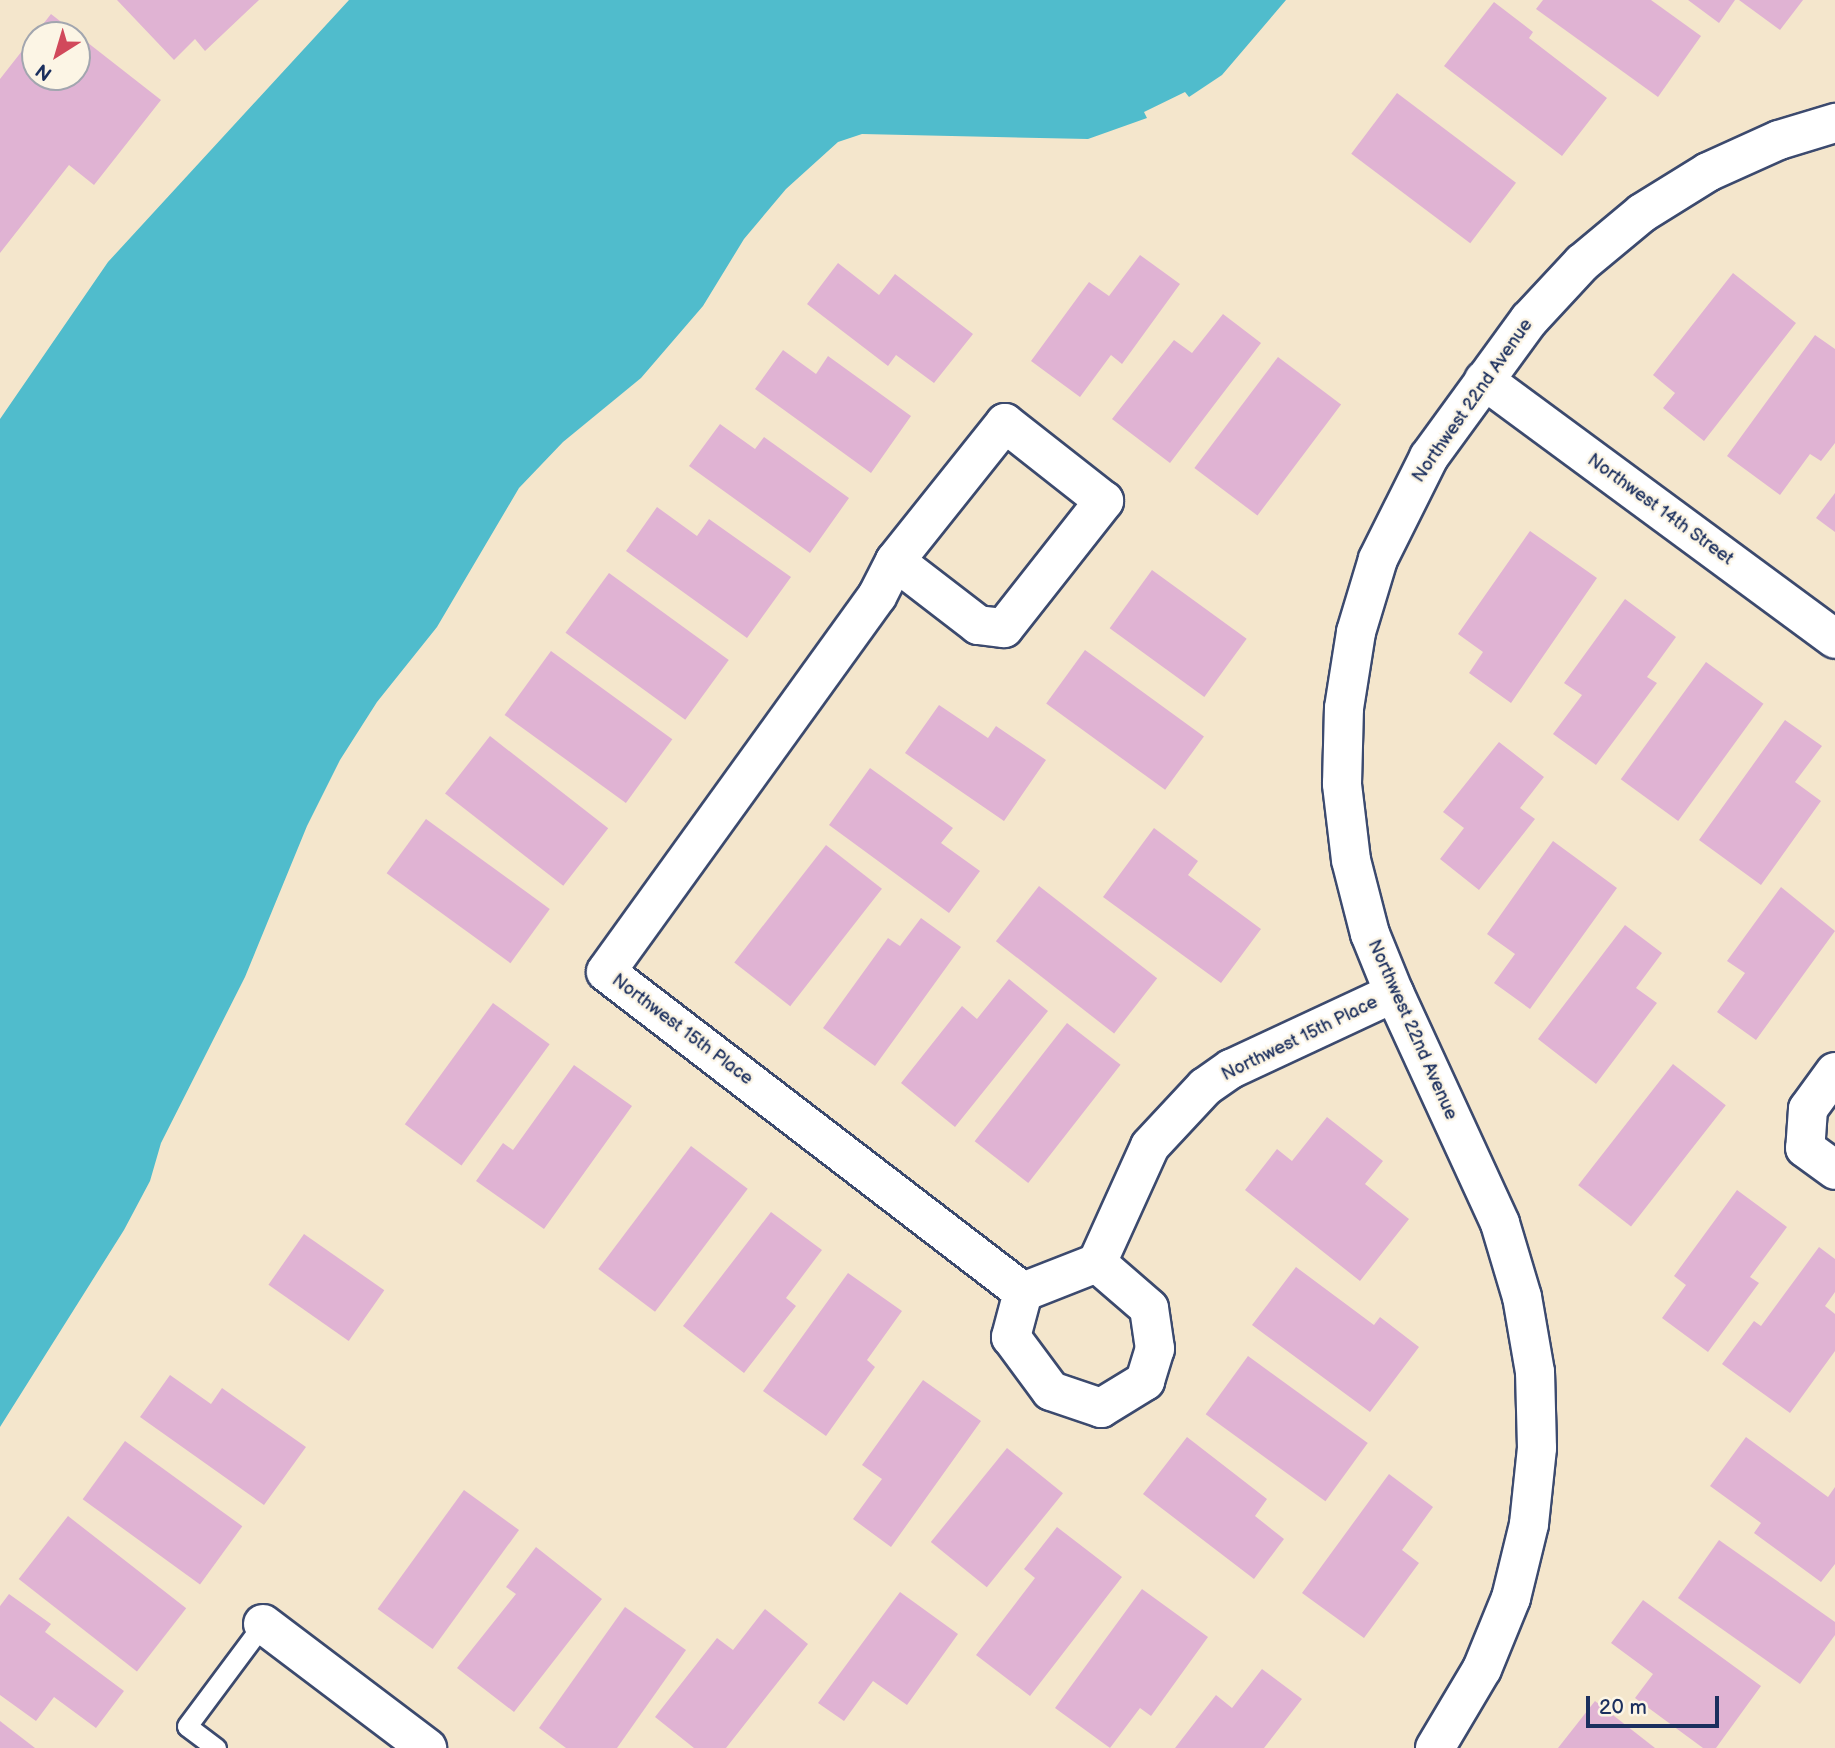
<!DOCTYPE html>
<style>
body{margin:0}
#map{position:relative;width:1835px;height:1748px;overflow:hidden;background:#f4e6cc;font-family:"Balsamiq Sans",sans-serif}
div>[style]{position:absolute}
.water>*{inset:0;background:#50bccc}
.building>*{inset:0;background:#e0b3d3;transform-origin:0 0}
.roads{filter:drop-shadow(2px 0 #3c4a6e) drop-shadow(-2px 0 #3c4a6e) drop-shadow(0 2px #3c4a6e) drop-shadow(0 -2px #3c4a6e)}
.service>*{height:19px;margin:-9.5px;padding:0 9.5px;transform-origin:9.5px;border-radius:9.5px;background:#fff}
.minor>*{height:38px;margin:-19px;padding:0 19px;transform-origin:19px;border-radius:19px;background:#fff}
span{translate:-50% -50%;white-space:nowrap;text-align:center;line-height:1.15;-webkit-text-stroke:5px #fcf5e5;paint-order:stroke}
.street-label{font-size:18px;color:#1b2f5e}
.north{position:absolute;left:21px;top:21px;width:70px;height:70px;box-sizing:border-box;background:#fcf5e5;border:2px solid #a2a6af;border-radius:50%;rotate:217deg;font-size:19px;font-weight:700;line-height:28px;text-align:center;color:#1b2f5e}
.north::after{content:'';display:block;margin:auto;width:24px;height:32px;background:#d1495b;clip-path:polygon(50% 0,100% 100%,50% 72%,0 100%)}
.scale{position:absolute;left:1586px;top:1696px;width:133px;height:32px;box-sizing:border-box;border:4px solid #1b2f5e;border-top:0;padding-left:9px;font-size:21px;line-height:24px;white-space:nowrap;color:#1b2f5e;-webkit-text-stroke:5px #fcf5e5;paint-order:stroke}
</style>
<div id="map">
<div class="water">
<div style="clip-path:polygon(349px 0,1286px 0,1222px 75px,1189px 97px,1185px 92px,1144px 112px,1147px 118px,1088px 139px,862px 134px,838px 142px,786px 189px,744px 239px,703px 306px,641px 378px,563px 442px,519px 488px,437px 627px,377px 702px,340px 760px,307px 826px,245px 977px,161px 1143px,150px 1181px,124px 1230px,0 1427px,0 419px,108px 262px)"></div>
</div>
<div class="building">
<div style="clip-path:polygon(117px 0,259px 0,205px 51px,195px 39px,174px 60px)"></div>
<div style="clip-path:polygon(1543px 0,1651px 0,1701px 36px,1658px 97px,1536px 9px)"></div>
<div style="clip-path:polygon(1688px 0,1735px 0,1719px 23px)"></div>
<div style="clip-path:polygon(1739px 0,1803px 0,1780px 30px)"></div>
<div style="clip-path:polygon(1494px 2px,1533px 32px,1529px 38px,1607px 98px,1562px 156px,1444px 66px)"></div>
<div style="clip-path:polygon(evenodd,51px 14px,161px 100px,94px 185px,69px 165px,0 253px,0 79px,51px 14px,35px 35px,77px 35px,77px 77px,35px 77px,35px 35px)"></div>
<div style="left:1397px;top:93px;width:149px;height:76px;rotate:37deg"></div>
<div style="clip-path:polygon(1140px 255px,1180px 284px,1122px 364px,1111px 355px,1080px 397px,1031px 361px,1089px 282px,1109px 296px)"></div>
<div style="clip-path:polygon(838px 263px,879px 295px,895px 274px,973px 334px,934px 383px,896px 355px,888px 366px,807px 304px)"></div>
<div style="clip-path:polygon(1733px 273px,1796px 323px,1704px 441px,1663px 408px,1675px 393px,1653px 375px)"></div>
<div style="clip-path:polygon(1223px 314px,1261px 343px,1170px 463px,1112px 419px,1174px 340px,1192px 353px)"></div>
<div style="clip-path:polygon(1815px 335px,1835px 349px,1835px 443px,1821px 461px,1810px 454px,1780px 495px,1727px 456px)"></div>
<div style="clip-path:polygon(783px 350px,816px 374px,828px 356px,911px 416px,871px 473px,755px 389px)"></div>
<div style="left:1278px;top:357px;width:79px;height:139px;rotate:37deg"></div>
<div style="clip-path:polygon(720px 424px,755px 449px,764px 437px,849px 498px,810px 553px,689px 466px)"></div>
<div style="clip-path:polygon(1835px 493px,1835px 532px,1816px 518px)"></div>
<div style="clip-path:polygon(657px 507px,697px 536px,709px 519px,791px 577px,747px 638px,626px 551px)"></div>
<div style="clip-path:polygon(1530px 531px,1597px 578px,1511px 703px,1469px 673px,1483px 652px,1458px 634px)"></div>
<div style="left:1152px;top:570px;width:117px;height:72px;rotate:36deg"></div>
<div style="left:609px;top:573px;width:148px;height:74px;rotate:36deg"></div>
<div style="clip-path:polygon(1625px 599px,1676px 637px,1647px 677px,1657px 683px,1596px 765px,1553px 734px,1582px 695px,1564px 683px)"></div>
<div style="left:1085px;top:650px;width:147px;height:66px;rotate:36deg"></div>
<div style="left:551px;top:651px;width:150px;height:79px;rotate:36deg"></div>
<div style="left:1706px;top:662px;width:71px;height:145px;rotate:36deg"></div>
<div style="clip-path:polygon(939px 705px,988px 738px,996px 726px,1046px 760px,1004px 821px,905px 753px)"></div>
<div style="clip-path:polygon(1785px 720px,1822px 746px,1795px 782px,1821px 801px,1761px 885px,1699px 840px)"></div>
<div style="left:490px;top:736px;width:150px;height:73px;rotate:38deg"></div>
<div style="clip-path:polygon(1499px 742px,1544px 777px,1520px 808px,1535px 819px,1479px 890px,1440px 859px,1464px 828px,1443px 812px)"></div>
<div style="clip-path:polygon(870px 768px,953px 828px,941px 843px,980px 871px,949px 913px,829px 825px)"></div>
<div style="left:426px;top:819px;width:153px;height:67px;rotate:36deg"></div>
<div style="clip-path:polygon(1154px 828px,1198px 861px,1188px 875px,1261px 929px,1221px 983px,1103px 897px)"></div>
<div style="clip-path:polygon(1553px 841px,1617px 888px,1530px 1009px,1494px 983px,1515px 954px,1487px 934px)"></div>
<div style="left:826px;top:845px;width:71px;height:149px;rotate:38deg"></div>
<div style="left:1039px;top:886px;width:150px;height:70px;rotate:38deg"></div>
<div style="clip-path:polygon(1781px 887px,1835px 931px,1756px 1040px,1717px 1012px,1745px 973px,1727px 961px)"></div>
<div style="clip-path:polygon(921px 918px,961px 947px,875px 1066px,823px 1028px,888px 938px,900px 946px)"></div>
<div style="clip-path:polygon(1625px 925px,1662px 953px,1636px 988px,1657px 1003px,1596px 1084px,1538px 1039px)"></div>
<div style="clip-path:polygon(1009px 979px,1048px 1011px,955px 1127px,901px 1083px,962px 1006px,977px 1019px)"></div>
<div style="left:493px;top:1003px;width:70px;height:150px;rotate:36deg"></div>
<div style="left:1067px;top:1023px;width:68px;height:150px;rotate:38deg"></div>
<div style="left:1673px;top:1064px;width:67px;height:154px;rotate:38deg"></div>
<div style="clip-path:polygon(574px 1065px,632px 1106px,544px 1229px,476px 1181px,503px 1143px,513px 1150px)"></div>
<div style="clip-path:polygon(1327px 1117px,1383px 1161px,1365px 1184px,1409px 1219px,1360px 1281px,1245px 1190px,1277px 1149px,1292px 1161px)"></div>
<div style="left:691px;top:1146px;width:71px;height:154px;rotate:37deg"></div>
<div style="clip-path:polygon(1737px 1190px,1787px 1227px,1750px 1277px,1759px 1283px,1708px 1352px,1662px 1318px,1686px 1285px,1674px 1276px)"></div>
<div style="clip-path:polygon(771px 1212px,822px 1250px,786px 1298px,796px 1306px,744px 1373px,683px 1326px)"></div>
<div style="left:304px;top:1234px;width:98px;height:62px;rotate:35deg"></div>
<div style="clip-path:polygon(1819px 1247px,1835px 1259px,1835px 1292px,1825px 1306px,1835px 1314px,1835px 1351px,1790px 1413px,1722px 1364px,1754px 1321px,1761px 1326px)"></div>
<div style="clip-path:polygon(1296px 1267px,1374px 1325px,1380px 1317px,1419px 1347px,1370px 1412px,1252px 1325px)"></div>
<div style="clip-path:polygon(848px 1273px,902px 1311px,867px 1360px,875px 1367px,826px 1436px,763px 1391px)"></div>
<div style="left:1248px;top:1356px;width:148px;height:72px;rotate:36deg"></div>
<div style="clip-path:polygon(170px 1375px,211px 1404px,222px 1388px,306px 1447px,264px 1505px,140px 1417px)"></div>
<div style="clip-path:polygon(923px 1380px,981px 1421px,891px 1547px,853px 1519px,882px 1479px,862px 1465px)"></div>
<div style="clip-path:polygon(1187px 1437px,1267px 1499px,1255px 1516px,1284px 1539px,1254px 1579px,1143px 1494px)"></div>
<div style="clip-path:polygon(1746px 1437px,1828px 1497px,1835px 1487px,1835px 1564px,1821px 1582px,1754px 1533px,1761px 1523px,1710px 1486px)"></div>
<div style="left:125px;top:1441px;width:145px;height:72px;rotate:36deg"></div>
<div style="left:1007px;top:1448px;width:72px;height:121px;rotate:39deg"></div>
<div style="clip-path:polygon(1389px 1474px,1433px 1507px,1402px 1550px,1419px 1563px,1364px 1638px,1302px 1593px)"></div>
<div style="left:464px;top:1490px;width:68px;height:147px;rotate:36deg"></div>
<div style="left:68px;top:1516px;width:150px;height:80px;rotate:38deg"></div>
<div style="clip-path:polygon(1057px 1527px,1122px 1577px,1030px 1696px,976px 1655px,1035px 1578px,1024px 1569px)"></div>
<div style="clip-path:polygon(1719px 1540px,1835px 1622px,1835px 1635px,1800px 1684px,1678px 1598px)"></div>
<div style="clip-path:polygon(536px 1547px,602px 1599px,514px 1712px,457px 1668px,516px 1594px,506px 1587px)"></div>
<div style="clip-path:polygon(1142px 1589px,1208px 1637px,1151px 1716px,1140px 1708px,1110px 1748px,1055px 1708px)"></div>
<div style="clip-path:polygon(900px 1592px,958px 1634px,907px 1705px,873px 1681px,844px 1721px,818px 1703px)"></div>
<div style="clip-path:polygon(9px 1594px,51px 1624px,45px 1632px,124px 1691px,96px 1728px,54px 1697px,36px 1721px,0 1695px,0 1606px)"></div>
<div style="clip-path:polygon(1643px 1600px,1761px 1686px,1716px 1748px,1703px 1748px,1635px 1698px,1653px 1674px,1611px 1643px)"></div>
<div style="clip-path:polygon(625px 1607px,686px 1650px,617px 1748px,566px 1748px,539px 1728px)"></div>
<div style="clip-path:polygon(765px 1609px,808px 1644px,726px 1748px,694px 1748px,655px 1717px,717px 1638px,733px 1650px)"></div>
<div style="clip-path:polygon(1262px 1669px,1302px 1699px,1264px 1748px,1175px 1748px,1216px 1695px,1232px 1708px)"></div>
<div style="clip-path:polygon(1595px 1701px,1655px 1748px,1558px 1748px)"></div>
<div style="clip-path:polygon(0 1721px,35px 1748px,0 1748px)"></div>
</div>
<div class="roads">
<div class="service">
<div style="left:216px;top:1748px;width:36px;rotate:-143deg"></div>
<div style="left:187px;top:1726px;width:127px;rotate:-53.3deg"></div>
</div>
<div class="minor">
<div style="left:1484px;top:380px;width:436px;rotate:36.4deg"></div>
<div style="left:895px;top:561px;width:105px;rotate:37.6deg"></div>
<div style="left:978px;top:625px;width:26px;rotate:7deg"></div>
<div style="left:1004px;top:628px;width:162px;rotate:-51.8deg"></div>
<div style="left:1104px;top:501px;width:126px;rotate:-141.8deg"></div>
<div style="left:1005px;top:423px;width:176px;rotate:128.6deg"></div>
<div style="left:895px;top:561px;width:39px;rotate:117deg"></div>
<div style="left:877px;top:596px;width:463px;rotate:125.8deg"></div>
<div style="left:606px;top:972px;width:526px;rotate:37.5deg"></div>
<div style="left:1023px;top:1292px;width:47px;rotate:104.9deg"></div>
<div style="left:1011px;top:1337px;width:67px;rotate:53.5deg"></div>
<div style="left:1051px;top:1391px;width:53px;rotate:18.8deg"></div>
<div style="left:1101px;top:1408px;width:52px;rotate:-31.5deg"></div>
<div style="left:1145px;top:1381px;width:34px;rotate:-73deg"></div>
<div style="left:1155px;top:1349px;width:41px;rotate:-98.3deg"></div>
<div style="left:1149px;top:1308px;width:69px;rotate:-139.1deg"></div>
<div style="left:1835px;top:1072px;width:46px;rotate:126.1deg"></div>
<div style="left:1808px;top:1109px;width:39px;rotate:94deg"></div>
<div style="left:1805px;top:1148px;width:37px;rotate:36deg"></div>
<div style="left:1023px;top:1292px;width:79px;rotate:-21.4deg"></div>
<div style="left:1097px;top:1263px;width:128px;rotate:-65.6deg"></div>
<div style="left:1150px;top:1146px;width:81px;rotate:-47deg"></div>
<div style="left:1205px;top:1087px;width:32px;rotate:-35deg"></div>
<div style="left:1231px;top:1069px;width:180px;rotate:-25deg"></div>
<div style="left:263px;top:1624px;width:206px;rotate:37.1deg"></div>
<div style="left:1435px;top:1748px;width:92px;rotate:-59.3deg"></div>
<div style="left:1482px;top:1669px;width:77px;rotate:-67.8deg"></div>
<div style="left:1511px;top:1598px;width:76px;rotate:-76.3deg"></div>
<div style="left:1529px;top:1524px;width:76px;rotate:-84deg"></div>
<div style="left:1537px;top:1448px;width:76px;rotate:-91.5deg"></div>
<div style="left:1535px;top:1372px;width:76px;rotate:-99.8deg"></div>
<div style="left:1522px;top:1297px;width:77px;rotate:-106.6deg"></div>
<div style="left:1500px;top:1223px;width:253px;rotate:-114.7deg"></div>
<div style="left:1394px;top:993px;width:64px;rotate:-112.1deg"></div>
<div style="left:1370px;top:934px;width:76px;rotate:-104.4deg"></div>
<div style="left:1351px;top:860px;width:77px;rotate:-96.8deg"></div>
<div style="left:1342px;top:784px;width:76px;rotate:-88.5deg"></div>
<div style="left:1344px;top:708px;width:77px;rotate:-81deg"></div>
<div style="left:1356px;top:632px;width:76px;rotate:-73.2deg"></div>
<div style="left:1378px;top:559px;width:114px;rotate:-63.4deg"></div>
<div style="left:1429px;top:457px;width:170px;rotate:-53.9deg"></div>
<div style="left:1529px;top:320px;width:78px;rotate:-47.1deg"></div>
<div style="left:1582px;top:263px;width:78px;rotate:-39.8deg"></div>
<div style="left:1642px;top:213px;width:78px;rotate:-31.8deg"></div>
<div style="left:1708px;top:172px;width:78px;rotate:-24.3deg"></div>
<div style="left:1779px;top:140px;width:59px;rotate:-16.9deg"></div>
</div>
</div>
<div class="street-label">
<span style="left:1473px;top:401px;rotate:-55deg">Northwest 22nd Avenue</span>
<span style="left:1660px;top:510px;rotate:36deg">Northwest 14th Street</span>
<span style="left:682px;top:1030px;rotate:37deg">Northwest 15th Place</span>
<span style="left:1412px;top:1030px;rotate:66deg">Northwest 22nd Avenue</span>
<span style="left:1300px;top:1039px;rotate:-26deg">Northwest 15th Place</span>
</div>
<div class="north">N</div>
<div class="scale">20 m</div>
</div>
